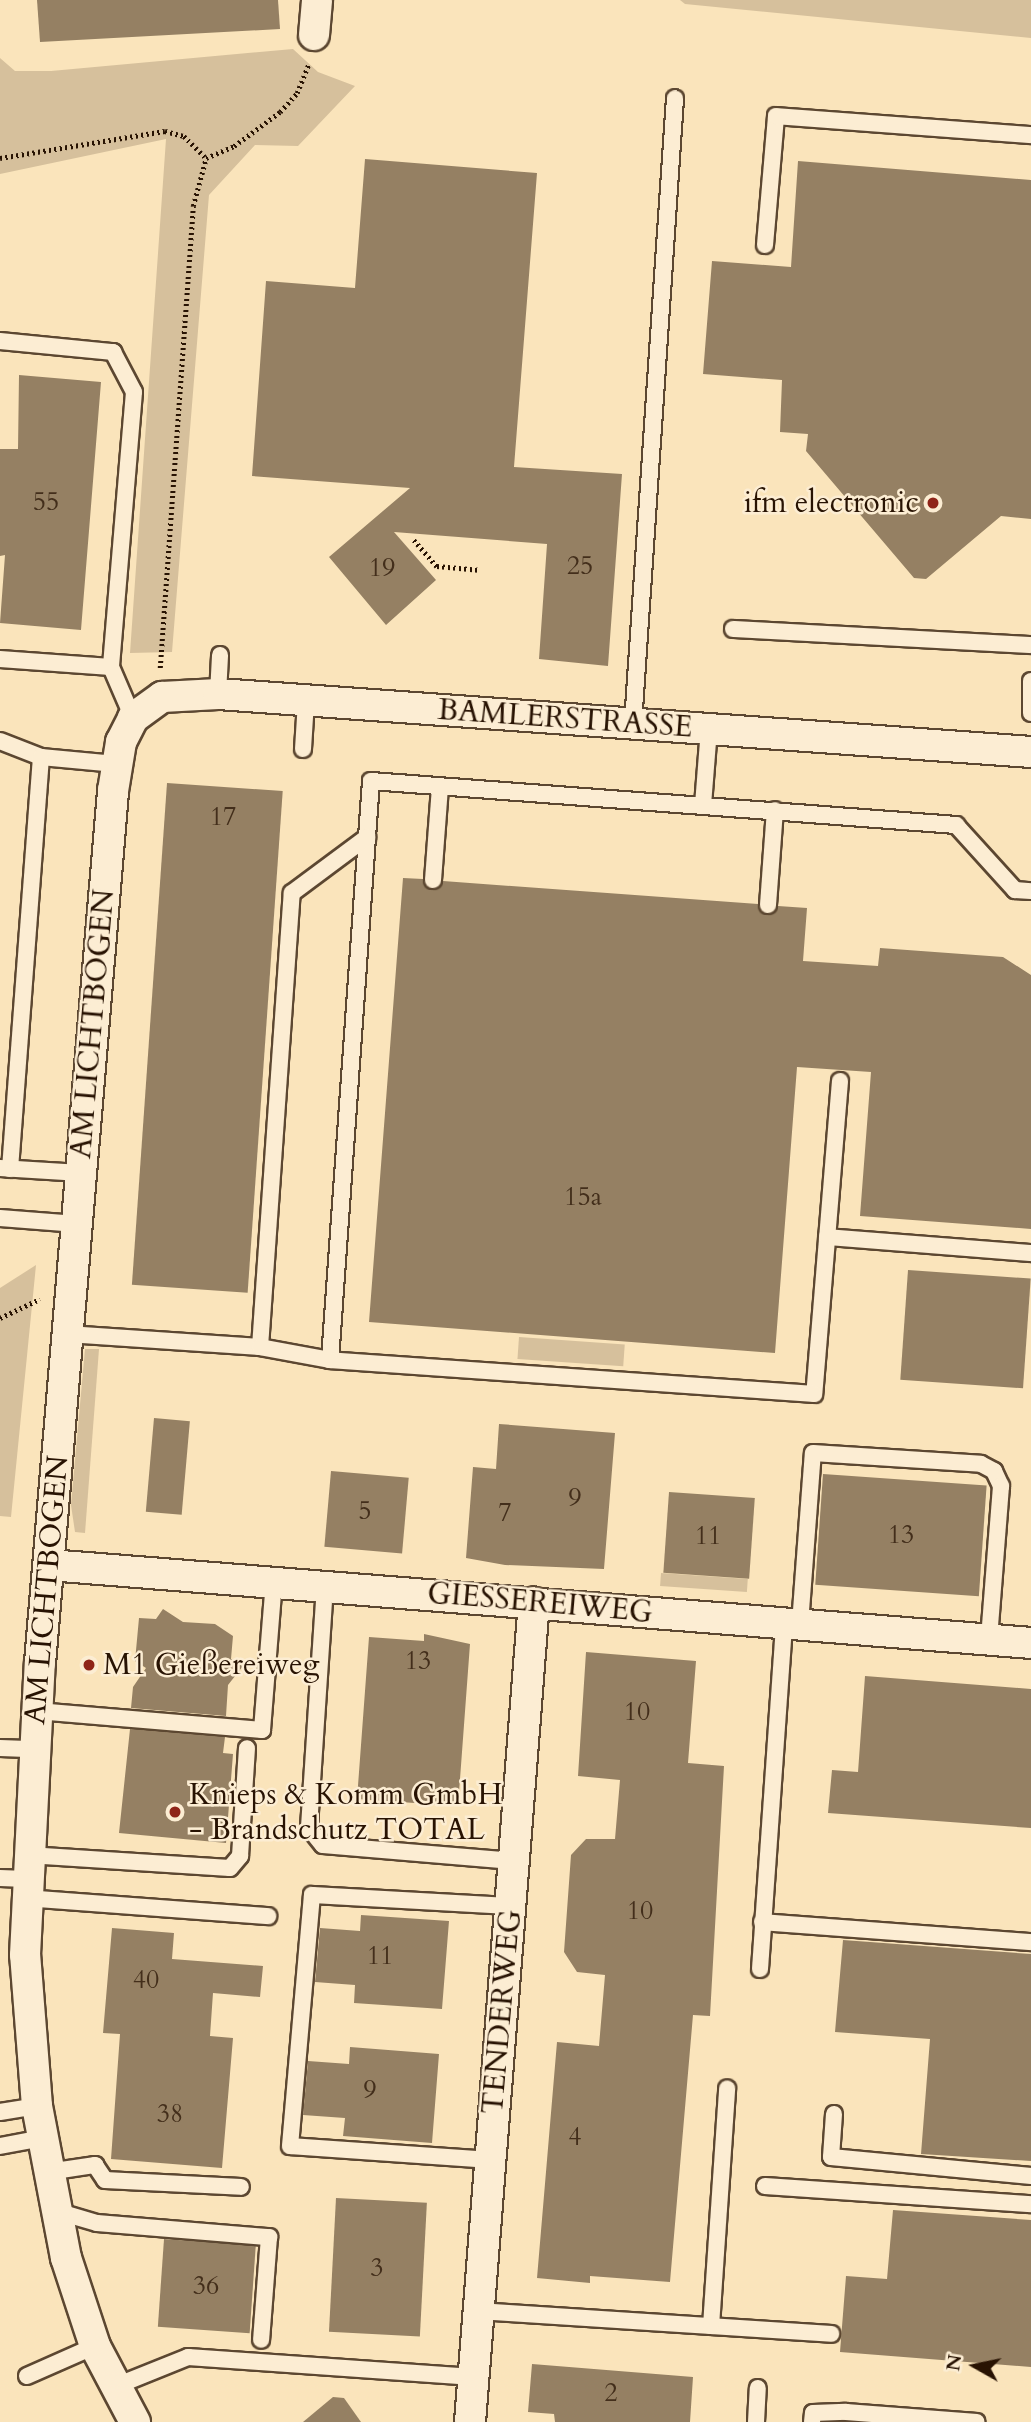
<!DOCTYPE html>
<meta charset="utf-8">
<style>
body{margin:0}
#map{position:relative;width:1031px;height:2422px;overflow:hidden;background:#fae4bb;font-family:Cardo,serif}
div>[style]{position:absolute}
.green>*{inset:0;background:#d6c09c;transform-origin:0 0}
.building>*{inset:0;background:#958063;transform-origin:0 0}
.path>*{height:4.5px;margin-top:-2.25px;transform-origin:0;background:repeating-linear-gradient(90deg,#281303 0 2px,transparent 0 5.5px)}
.roads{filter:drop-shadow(2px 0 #5c4731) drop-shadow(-2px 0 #5c4731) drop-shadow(0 2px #5c4731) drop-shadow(0 -2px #5c4731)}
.service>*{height:16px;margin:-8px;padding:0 8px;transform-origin:8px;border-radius:8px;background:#fcedd3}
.minor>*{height:30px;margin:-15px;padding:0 15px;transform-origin:15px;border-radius:15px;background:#fcedd3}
.dots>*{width:19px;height:19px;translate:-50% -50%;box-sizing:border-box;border:4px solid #fcedd3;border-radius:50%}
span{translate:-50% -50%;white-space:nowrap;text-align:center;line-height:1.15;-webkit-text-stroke:5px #fcedd3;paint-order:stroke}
.number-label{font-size:26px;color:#432e1b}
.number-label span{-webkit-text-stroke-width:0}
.poi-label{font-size:30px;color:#281303}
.right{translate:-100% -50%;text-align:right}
.left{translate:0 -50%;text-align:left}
.street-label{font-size:30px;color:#281303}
.north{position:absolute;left:940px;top:2331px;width:70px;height:70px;-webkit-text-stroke:5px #fcedd3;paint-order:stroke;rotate:279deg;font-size:19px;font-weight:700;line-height:28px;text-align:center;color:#281303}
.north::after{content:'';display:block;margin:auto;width:24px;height:32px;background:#281303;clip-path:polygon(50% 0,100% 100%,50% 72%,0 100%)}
</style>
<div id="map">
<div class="green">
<div style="clip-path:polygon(680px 0,1031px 0,1031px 38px,685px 4px)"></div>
<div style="clip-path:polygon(293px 49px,318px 72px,355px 86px,298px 146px,255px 145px,209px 195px,172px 652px,130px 653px,166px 139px,0 174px,0 58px,15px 71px,51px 71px)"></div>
<div style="clip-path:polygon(36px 1265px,11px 1517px,0 1516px,0 1288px)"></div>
<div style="left:519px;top:1337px;width:106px;height:22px;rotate:4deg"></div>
<div style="clip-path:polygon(85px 1349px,99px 1349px,85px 1533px,75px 1532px,71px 1505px)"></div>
<div style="left:661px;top:1573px;width:87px;height:13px;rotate:4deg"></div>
</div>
<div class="building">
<div style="clip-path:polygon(37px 0,278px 0,280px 29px,40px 42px)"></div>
<div style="clip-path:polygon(365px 159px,537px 173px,514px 467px,622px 474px,608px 666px,539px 659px,547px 544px,394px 532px,436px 580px,386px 625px,329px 557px,410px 488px,252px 476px,266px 281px,355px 288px)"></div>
<div style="clip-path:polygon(798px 161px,1031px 180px,1031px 519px,1001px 516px,926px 579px,914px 578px,806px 451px,808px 434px,780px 432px,782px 380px,703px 374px,712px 261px,791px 267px)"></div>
<div style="clip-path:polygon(19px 375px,101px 382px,81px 630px,0 623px,5px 555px,0 556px,0 449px,18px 449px)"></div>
<div style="left:167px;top:783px;width:116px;height:503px;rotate:4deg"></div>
<div style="clip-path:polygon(403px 878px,423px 879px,433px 890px,443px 881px,758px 904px,767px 915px,778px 906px,807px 908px,803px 961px,878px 966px,880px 948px,1003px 957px,1031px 975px,1031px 1229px,860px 1216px,871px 1072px,797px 1067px,775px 1353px,369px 1322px)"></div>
<div style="left:908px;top:1270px;width:123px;height:110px;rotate:4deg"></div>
<div style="left:154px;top:1418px;width:36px;height:94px;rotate:5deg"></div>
<div style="clip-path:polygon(499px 1424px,615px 1433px,604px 1569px,505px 1565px,466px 1558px,473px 1467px,496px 1469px)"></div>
<div style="left:331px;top:1471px;width:78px;height:76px;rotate:5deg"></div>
<div style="left:823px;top:1474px;width:164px;height:111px;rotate:4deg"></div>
<div style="left:669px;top:1492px;width:86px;height:81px;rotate:4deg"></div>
<div style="clip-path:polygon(163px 1609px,183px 1622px,215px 1624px,233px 1636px,231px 1659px,243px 1666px,228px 1685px,226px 1716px,131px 1708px,133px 1687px,146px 1668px,135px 1661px,139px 1618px,156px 1619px)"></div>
<div style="clip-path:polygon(424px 1634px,470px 1644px,458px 1806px,357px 1799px,369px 1637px,424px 1641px)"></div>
<div style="clip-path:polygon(586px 1652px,696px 1661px,688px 1763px,724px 1766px,710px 2016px,693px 2015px,670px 2282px,590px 2276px,590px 2283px,537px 2278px,557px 2042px,599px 2046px,605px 1975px,577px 1972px,564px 1952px,571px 1855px,586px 1839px,615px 1839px,620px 1780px,578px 1776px)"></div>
<div style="clip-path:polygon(865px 1676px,1031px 1689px,1031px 1828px,828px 1813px,832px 1770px,858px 1772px)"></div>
<div style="clip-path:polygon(130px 1729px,225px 1737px,223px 1753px,233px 1754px,226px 1843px,119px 1833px)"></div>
<div style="clip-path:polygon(361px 1915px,449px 1921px,442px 2009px,354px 2003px,355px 1985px,315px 1982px,320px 1928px,360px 1931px)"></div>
<div style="clip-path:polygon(112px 1928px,174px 1933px,172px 1959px,263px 1966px,260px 1997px,213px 1993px,210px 2036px,233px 2038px,222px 2168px,111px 2159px,120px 2034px,103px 2033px)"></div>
<div style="clip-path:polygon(843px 1940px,1031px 1954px,1031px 2161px,921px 2154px,930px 2039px,835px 2032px)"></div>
<div style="clip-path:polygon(350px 2047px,439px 2054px,432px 2143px,343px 2136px,345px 2118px,303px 2115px,308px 2061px,349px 2064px)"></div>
<div style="left:336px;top:2198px;width:91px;height:134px;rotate:3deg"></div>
<div style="clip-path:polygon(893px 2210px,1031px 2220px,1031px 2367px,840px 2352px,846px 2276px,887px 2279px)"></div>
<div style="left:164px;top:2239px;width:92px;height:88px;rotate:4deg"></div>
<div style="clip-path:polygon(532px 2364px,693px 2377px,690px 2422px,555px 2422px,554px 2414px,528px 2412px)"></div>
<div style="clip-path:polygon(333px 2397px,344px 2398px,361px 2422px,303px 2422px)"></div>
</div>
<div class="path">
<div style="left:0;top:158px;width:167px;rotate:-9.3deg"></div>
<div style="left:165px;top:131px;width:20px;rotate:15deg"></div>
<div style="left:184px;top:136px;width:31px;rotate:45deg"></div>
<div style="left:206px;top:158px;width:30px;rotate:-23deg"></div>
<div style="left:234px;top:146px;width:57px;rotate:-36.5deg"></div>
<div style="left:280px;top:112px;width:25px;rotate:-48deg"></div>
<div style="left:297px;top:93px;width:32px;rotate:-68deg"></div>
<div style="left:414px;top:540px;width:35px;rotate:49deg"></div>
<div style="left:437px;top:566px;width:44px;rotate:5.2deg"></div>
<div style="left:160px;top:668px;width:463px;rotate:-85.9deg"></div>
<div style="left:193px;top:206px;width:50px;rotate:-74.8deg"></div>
<div style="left:0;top:1318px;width:44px;rotate:-25.4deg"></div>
</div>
<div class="roads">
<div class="service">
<div style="left:765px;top:245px;width:129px;rotate:-85.1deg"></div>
<div style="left:776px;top:116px;width:256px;rotate:4.3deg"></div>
<div style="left:0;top:341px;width:114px;rotate:5.6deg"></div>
<div style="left:113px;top:352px;width:45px;rotate:62.3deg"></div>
<div style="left:134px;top:392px;width:276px;rotate:94.8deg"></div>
<div style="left:111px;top:667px;width:56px;rotate:66.7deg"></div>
<div style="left:733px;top:629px;width:298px;rotate:3.1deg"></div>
<div style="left:0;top:659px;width:111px;rotate:4.1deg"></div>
<div style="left:1031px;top:681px;width:32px;rotate:90deg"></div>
<div style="left:218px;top:694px;width:39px;rotate:-87deg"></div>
<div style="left:633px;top:724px;width:627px;rotate:-86.16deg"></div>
<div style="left:0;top:741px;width:44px;rotate:21.3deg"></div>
<div style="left:41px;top:757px;width:75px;rotate:5.3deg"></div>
<div style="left:303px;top:749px;width:48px;rotate:-86.4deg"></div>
<div style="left:703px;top:805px;width:76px;rotate:-85.5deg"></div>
<div style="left:433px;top:880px;width:93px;rotate:-85.7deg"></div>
<div style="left:768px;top:905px;width:95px;rotate:-85.8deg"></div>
<div style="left:840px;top:1081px;width:314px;rotate:94.7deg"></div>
<div style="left:814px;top:1394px;width:485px;rotate:-176deg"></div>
<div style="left:330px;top:1360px;width:580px;rotate:-85.95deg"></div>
<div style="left:371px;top:781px;width:587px;rotate:4.3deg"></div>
<div style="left:956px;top:825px;width:88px;rotate:47.8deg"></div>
<div style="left:1015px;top:890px;width:16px;rotate:4deg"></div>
<div style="left:0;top:1168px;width:81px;rotate:3.5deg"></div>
<div style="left:10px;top:1169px;width:413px;rotate:-85.7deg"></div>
<div style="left:0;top:1218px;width:77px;rotate:4.5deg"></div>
<div style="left:827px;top:1237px;width:205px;rotate:4.5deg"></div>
<div style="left:68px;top:1334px;width:192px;rotate:3.9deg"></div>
<div style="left:260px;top:1347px;width:455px;rotate:-86deg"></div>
<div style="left:292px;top:893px;width:94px;rotate:-36.7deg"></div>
<div style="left:260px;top:1347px;width:71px;rotate:10.5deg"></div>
<div style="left:325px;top:1586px;width:243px;rotate:93.8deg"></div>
<div style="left:309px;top:1828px;width:22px;rotate:51deg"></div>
<div style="left:323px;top:1845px;width:191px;rotate:4.8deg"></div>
<div style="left:800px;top:1624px;width:171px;rotate:-85.7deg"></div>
<div style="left:813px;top:1453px;width:168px;rotate:3.7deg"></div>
<div style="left:981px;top:1464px;width:15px;rotate:28deg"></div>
<div style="left:994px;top:1471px;width:17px;rotate:65deg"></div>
<div style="left:1001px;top:1486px;width:154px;rotate:94.5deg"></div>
<div style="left:37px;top:1711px;width:226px;rotate:4.8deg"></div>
<div style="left:262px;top:1730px;width:148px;rotate:-85.4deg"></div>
<div style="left:0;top:1748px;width:34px;rotate:2deg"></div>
<div style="left:28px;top:1855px;width:202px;rotate:3.7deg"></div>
<div style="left:230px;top:1868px;width:16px;rotate:-50deg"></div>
<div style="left:240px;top:1856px;width:108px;rotate:-86.3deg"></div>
<div style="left:0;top:1878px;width:26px;rotate:2deg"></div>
<div style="left:26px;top:1898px;width:243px;rotate:4.3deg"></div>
<div style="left:762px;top:1922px;width:270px;rotate:4.3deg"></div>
<div style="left:760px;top:1969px;width:347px;rotate:-86deg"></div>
<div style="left:0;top:2112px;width:37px;rotate:-9deg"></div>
<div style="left:834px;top:2114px;width:43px;rotate:94deg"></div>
<div style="left:831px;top:2157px;width:201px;rotate:5.4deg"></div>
<div style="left:0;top:2146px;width:44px;rotate:-10.5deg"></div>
<div style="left:490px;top:2160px;width:200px;rotate:-176deg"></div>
<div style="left:290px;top:2146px;width:252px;rotate:-85deg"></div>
<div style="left:312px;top:1895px;width:198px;rotate:3.2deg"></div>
<div style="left:48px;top:2172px;width:48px;rotate:-8.5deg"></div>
<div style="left:95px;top:2165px;width:18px;rotate:56deg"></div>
<div style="left:105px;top:2180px;width:136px;rotate:2.9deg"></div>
<div style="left:765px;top:2186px;width:267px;rotate:3.9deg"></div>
<div style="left:56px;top:2211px;width:43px;rotate:16.3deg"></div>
<div style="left:97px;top:2223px;width:173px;rotate:4.7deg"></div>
<div style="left:269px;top:2237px;width:103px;rotate:94.4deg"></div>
<div style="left:478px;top:2311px;width:354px;rotate:3.7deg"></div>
<div style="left:711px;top:2326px;width:238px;rotate:-86.1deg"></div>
<div style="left:27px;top:2376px;width:74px;rotate:-23.8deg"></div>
<div style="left:116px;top:2386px;width:78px;rotate:-21.9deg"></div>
<div style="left:188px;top:2357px;width:286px;rotate:4deg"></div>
<div style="left:756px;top:2422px;width:34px;rotate:-87deg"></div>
<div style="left:812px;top:2422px;width:9px;rotate:-84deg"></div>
<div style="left:813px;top:2413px;width:33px;rotate:-2deg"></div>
<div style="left:846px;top:2412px;width:131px;rotate:4.4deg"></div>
</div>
<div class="minor">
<div style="left:314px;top:35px;width:35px;rotate:-85deg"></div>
<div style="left:49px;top:1565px;width:985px;rotate:4.54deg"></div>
<div style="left:135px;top:2422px;width:86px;rotate:-117.8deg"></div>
<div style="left:95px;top:2346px;width:93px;rotate:-108.2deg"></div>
<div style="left:66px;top:2258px;width:155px;rotate:-100.8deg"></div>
<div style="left:37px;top:2106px;width:151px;rotate:-94.5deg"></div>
<div style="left:25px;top:1955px;width:292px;rotate:-87.1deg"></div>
<div style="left:40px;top:1663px;width:875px;rotate:-85.21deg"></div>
<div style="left:113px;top:791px;width:50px;rotate:-80.7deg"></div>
<div style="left:121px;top:742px;width:27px;rotate:-63deg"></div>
<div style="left:133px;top:718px;width:36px;rotate:-36deg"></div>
<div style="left:162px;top:697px;width:56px;rotate:-3.1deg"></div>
<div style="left:218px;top:694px;width:815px;rotate:4.08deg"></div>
<div style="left:470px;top:2422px;width:822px;rotate:-85.54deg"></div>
</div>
</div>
<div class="dots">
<div style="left:933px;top:503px;background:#8f2418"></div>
<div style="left:89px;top:1665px;background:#8f2418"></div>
<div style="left:175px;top:1812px;background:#8f2418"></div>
</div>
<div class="number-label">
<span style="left:46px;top:502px">55</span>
<span style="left:580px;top:566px">25</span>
<span style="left:382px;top:568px">19</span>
<span style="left:223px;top:817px">17</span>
<span style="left:583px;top:1197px">15a</span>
<span style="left:575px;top:1498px">9</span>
<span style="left:365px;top:1511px">5</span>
<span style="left:505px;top:1513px">7</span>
<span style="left:901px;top:1535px">13</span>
<span style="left:708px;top:1536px">11</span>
<span style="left:418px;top:1661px">13</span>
<span style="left:637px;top:1712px">10</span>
<span style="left:640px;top:1911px">10</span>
<span style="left:380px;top:1956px">11</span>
<span style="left:146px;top:1980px">40</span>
<span style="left:370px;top:2090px">9</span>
<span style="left:170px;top:2114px">38</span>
<span style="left:575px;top:2137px">4</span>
<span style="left:377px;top:2268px">3</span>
<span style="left:206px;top:2286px">36</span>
<span style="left:611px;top:2393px">2</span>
</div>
<div class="poi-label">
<span class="right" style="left:919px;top:503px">ifm electronic</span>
<span class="left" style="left:103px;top:1665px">M1 Gießereiweg</span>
<span class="left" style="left:189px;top:1812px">Knieps &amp; Komm GmbH<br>- Brandschutz TOTAL</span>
</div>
<div class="street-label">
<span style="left:565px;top:719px;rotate:4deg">BAMLERSTRASSE</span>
<span style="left:93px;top:1024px;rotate:-85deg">AM LICHTBOGEN</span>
<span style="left:47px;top:1590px;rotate:-85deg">AM LICHTBOGEN</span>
<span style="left:540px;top:1603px;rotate:5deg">GIESSEREIWEG</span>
<span style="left:502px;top:2012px;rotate:-85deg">TENDERWEG</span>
</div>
<div class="north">N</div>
</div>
